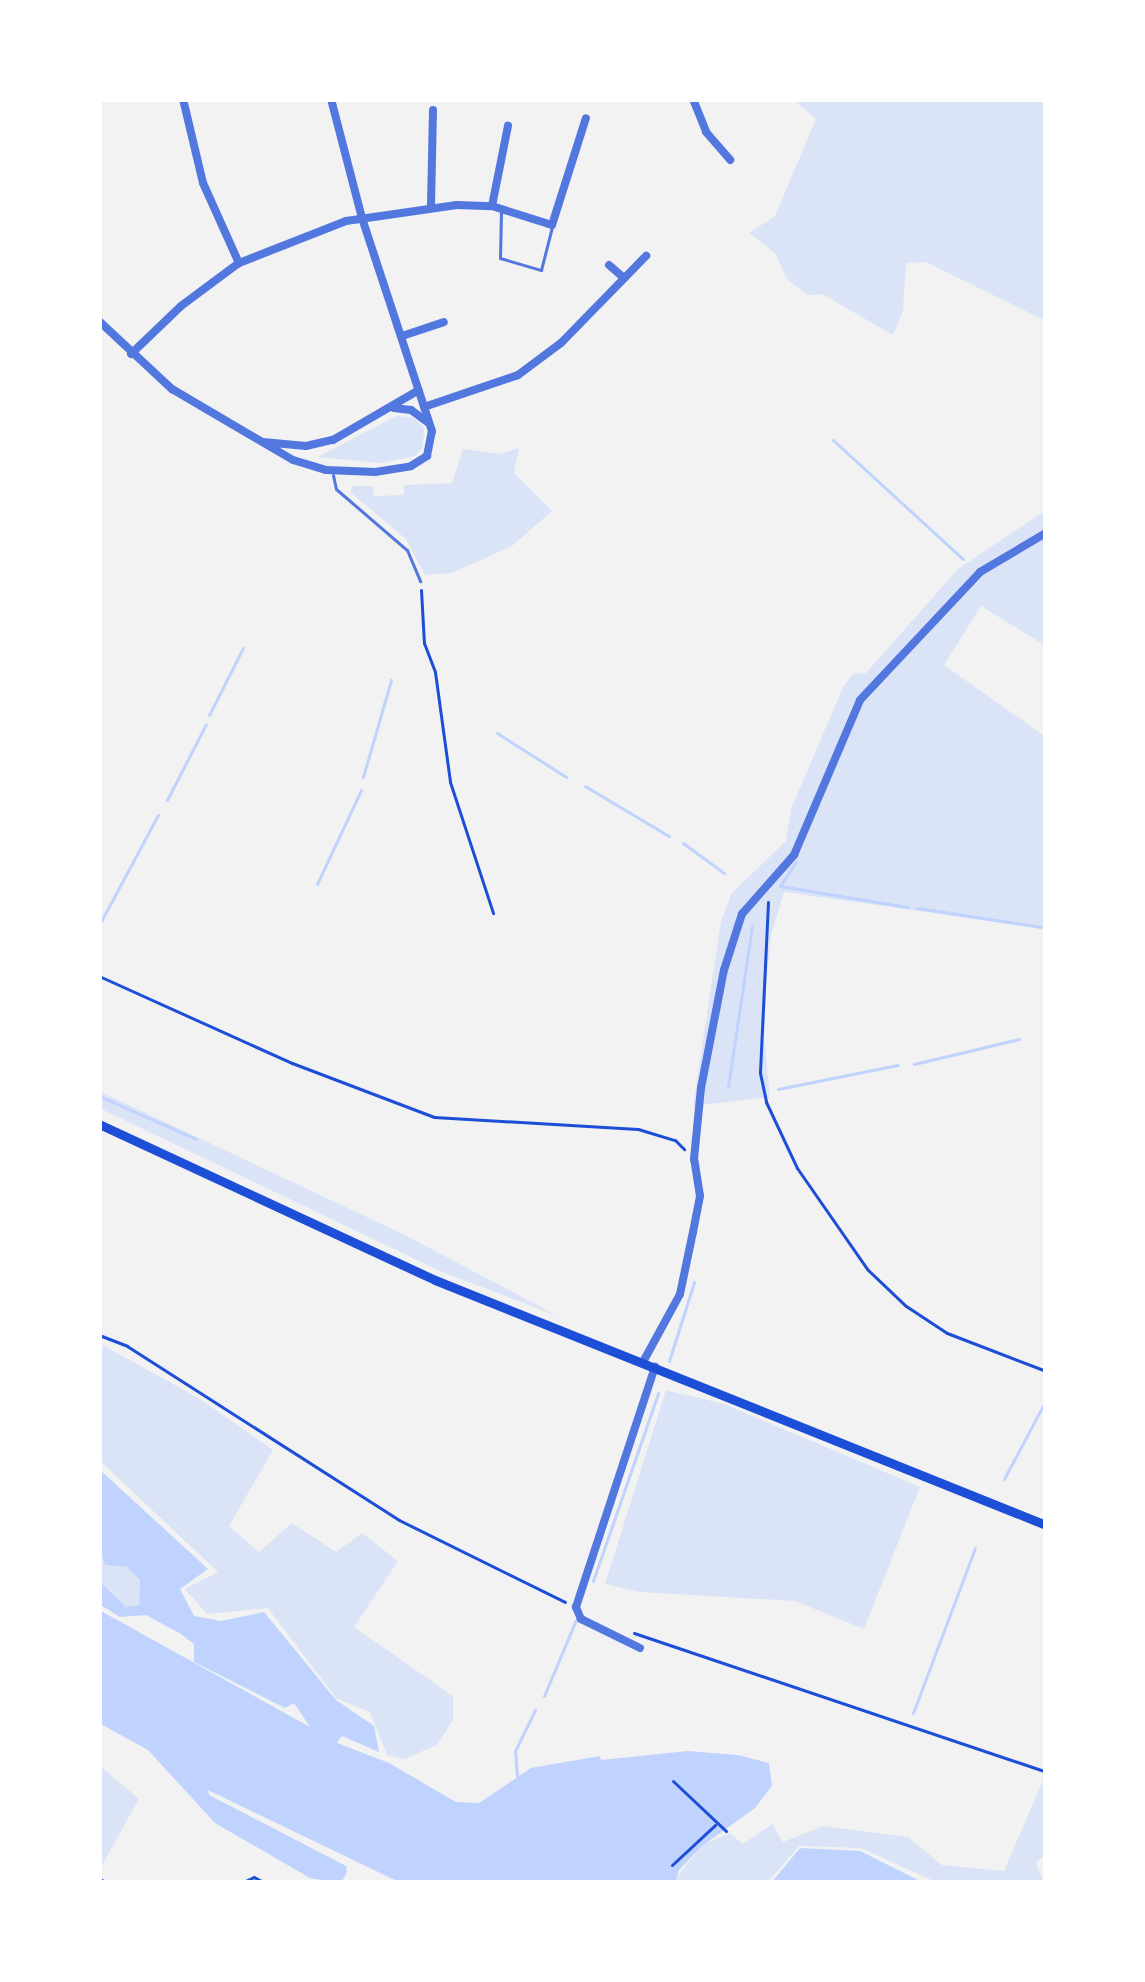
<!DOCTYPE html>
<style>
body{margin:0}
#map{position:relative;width:1145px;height:1982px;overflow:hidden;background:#f2f2f2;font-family:Helvetica,sans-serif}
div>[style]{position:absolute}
.green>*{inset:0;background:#dbe4f7}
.water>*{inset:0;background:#bfd3fe}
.stream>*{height:3px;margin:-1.5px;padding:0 1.5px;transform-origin:1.5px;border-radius:1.5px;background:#bfd3fe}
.path>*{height:3px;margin:-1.5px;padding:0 1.5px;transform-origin:1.5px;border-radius:1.5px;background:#1d4ed8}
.service>*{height:3px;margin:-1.5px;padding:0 1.5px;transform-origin:1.5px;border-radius:1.5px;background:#5277de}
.minor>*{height:8px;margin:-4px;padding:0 4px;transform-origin:4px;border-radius:4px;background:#5277de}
.secondary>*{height:9px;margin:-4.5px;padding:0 4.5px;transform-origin:4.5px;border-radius:4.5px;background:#1d4ed8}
span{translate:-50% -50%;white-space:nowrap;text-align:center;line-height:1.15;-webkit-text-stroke:10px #fff;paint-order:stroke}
.frame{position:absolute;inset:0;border:102px solid #fff;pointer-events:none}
</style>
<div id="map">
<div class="green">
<div style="clip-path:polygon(793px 99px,1046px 99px,1046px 321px,926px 262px,906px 263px,903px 311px,893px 335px,822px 294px,808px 295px,787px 279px,775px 253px,749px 233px,775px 216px,816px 119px)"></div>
<div style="clip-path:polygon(396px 416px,412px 417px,424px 427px,423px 447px,415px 456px,380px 463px,318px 457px)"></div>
<div style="clip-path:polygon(519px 448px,514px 473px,552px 511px,512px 546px,452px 573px,425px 575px,406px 539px,350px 492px,353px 486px,373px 486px,374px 496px,404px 495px,404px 485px,452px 483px,463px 449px,500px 454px)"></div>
<div style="clip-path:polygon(1046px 510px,1046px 646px,981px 606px,944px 665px,1046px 737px,1046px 929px,784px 892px,771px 935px,767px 977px,764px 1036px,770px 1097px,693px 1106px,721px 921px,732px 893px,786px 841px,791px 809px,843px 687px,853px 674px,866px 673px,958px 569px)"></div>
<div style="clip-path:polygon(99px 1091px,403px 1234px,560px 1317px,440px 1271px,99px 1108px)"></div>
<div style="clip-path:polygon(99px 1343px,200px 1399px,273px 1450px,229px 1526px,259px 1552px,292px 1523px,336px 1552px,362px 1533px,398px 1561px,354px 1627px,453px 1696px,453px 1720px,437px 1745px,404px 1759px,387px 1755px,370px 1712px,337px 1699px,268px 1608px,207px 1614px,185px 1589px,218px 1572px,99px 1460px)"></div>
<div style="clip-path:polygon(666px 1390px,724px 1404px,920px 1487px,864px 1629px,795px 1601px,640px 1592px,605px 1584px)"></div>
<div style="clip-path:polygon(99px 1548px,105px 1565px,127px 1567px,140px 1580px,139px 1605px,126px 1608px,99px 1581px)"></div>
<div style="clip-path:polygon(99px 1765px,139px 1799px,100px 1869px,99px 1869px)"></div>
<div style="clip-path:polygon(1044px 1778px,1046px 1854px,1036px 1863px,1044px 1883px,938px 1883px,861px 1848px,799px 1846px,767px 1883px,674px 1881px,702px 1845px,730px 1833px,743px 1844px,772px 1824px,783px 1842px,823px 1826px,908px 1837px,942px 1865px,1004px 1871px)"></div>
</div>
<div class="water">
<div style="clip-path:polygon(99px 1469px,208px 1569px,180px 1589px,194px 1616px,221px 1621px,264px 1612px,336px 1700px,374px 1726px,379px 1752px,342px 1736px,337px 1743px,389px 1763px,456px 1802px,479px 1803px,531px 1768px,600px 1756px,601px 1760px,688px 1751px,738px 1755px,769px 1763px,772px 1786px,755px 1808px,702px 1846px,679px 1870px,675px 1883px,401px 1883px,208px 1790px,209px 1795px,346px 1866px,347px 1872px,341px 1883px,310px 1878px,215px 1823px,148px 1750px,99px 1723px,99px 1610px,310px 1727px,294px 1703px,285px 1708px,194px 1662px,194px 1644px,181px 1634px,146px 1615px,120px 1617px,99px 1604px,99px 1581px,126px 1607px,139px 1605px,140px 1580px,127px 1567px,105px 1565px,99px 1548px)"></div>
<div style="clip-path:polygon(800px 1848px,860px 1851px,924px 1883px,771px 1883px)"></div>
</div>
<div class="stream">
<div style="left:833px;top:440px;width:176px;rotate:42.5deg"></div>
<div style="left:209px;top:715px;width:75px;rotate:-63.1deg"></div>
<div style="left:497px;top:733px;width:82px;rotate:32.5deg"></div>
<div style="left:363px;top:777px;width:101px;rotate:-73.9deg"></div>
<div style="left:585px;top:786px;width:98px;rotate:30.8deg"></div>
<div style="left:167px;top:800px;width:85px;rotate:-62.8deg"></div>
<div style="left:683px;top:843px;width:51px;rotate:36.2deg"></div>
<div style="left:796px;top:862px;width:29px;rotate:124deg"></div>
<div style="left:780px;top:886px;width:129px;rotate:9.4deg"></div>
<div style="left:317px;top:884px;width:104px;rotate:-64.9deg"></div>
<div style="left:917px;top:908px;width:125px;rotate:8.7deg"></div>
<div style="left:99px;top:925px;width:125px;rotate:-61.8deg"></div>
<div style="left:914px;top:1064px;width:108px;rotate:-13.4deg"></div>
<div style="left:728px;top:1087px;width:163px;rotate:-81.5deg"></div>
<div style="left:778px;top:1089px;width:122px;rotate:-11.3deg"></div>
<div style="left:99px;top:1096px;width:106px;rotate:23.9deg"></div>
<div style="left:669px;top:1361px;width:83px;rotate:-72.4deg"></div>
<div style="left:1004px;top:1479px;width:89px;rotate:-62deg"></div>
<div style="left:593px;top:1581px;width:199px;rotate:-70.9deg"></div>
<div style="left:544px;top:1696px;width:82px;rotate:-67.2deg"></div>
<div style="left:913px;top:1713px;width:176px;rotate:-69.4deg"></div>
<div style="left:517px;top:1777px;width:26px;rotate:-94deg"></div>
<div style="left:515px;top:1751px;width:46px;rotate:-64deg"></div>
</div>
<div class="path">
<div style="left:421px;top:590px;width:53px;rotate:86.8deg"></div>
<div style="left:424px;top:643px;width:31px;rotate:69deg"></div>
<div style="left:435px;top:672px;width:111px;rotate:82.2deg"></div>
<div style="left:450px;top:782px;width:138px;rotate:71.8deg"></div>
<div style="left:768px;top:902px;width:171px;rotate:92.7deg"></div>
<div style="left:760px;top:1073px;width:30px;rotate:78deg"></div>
<div style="left:766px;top:1102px;width:73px;rotate:64.8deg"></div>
<div style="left:797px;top:1168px;width:124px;rotate:55.2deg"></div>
<div style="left:868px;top:1270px;width:52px;rotate:43.5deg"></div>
<div style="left:906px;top:1306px;width:49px;rotate:33.4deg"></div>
<div style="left:947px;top:1333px;width:106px;rotate:21deg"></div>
<div style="left:99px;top:976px;width:212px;rotate:24.3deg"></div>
<div style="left:292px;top:1063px;width:152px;rotate:20.8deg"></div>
<div style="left:434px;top:1117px;width:204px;rotate:3.4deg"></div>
<div style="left:638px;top:1129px;width:39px;rotate:17deg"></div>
<div style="left:675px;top:1140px;width:13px;rotate:45deg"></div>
<div style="left:99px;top:1335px;width:30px;rotate:21deg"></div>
<div style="left:127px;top:1346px;width:323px;rotate:32.6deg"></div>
<div style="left:399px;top:1520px;width:185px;rotate:26.3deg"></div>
<div style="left:634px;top:1633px;width:435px;rotate:18.6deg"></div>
<div style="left:673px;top:1781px;width:73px;rotate:43.3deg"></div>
<div style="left:672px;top:1865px;width:59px;rotate:-42.9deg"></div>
<div style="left:241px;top:1883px;width:14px;rotate:-25deg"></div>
<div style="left:254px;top:1877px;width:13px;rotate:29deg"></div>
</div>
<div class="service">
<div style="left:501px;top:211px;width:47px;rotate:91.2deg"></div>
<div style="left:500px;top:258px;width:43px;rotate:16.3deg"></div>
<div style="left:541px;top:270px;width:44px;rotate:-75.7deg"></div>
<div style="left:333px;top:475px;width:14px;rotate:78deg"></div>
<div style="left:336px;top:489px;width:94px;rotate:40.7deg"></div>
<div style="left:407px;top:550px;width:34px;rotate:67deg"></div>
</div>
<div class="minor">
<div style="left:183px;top:99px;width:86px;rotate:76.6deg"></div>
<div style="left:203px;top:183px;width:88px;rotate:65.8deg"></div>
<div style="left:693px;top:99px;width:35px;rotate:68deg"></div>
<div style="left:706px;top:132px;width:37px;rotate:49deg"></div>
<div style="left:431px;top:206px;width:96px;rotate:-88.8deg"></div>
<div style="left:492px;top:206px;width:82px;rotate:-78.7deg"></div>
<div style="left:609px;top:265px;width:20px;rotate:41deg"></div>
<div style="left:99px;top:321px;width:100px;rotate:43deg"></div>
<div style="left:172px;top:389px;width:140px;rotate:30.4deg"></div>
<div style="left:293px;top:460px;width:34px;rotate:17deg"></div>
<div style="left:326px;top:470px;width:49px;rotate:2.3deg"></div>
<div style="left:375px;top:472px;width:36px;rotate:-9deg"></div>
<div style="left:411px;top:466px;width:19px;rotate:-32deg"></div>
<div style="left:427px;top:456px;width:25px;rotate:-79deg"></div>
<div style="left:432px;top:431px;width:224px;rotate:-108.2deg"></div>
<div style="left:362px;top:218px;width:123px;rotate:-104.6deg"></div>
<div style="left:402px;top:336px;width:44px;rotate:-18.4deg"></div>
<div style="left:131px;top:354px;width:69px;rotate:-43.8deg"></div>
<div style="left:181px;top:306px;width:72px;rotate:-36.6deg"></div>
<div style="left:239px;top:263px;width:115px;rotate:-21.4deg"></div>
<div style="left:346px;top:221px;width:112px;rotate:-8.2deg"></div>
<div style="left:457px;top:205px;width:35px;rotate:2deg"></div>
<div style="left:492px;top:206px;width:63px;rotate:17.6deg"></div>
<div style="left:552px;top:225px;width:112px;rotate:-72.4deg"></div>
<div style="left:424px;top:407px;width:99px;rotate:-18.8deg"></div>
<div style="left:518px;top:375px;width:54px;rotate:-36.7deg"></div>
<div style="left:561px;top:343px;width:122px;rotate:-45.7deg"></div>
<div style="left:394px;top:408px;width:17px;rotate:7deg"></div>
<div style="left:411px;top:410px;width:22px;rotate:36deg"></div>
<div style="left:263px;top:442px;width:43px;rotate:5.3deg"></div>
<div style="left:306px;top:446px;width:28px;rotate:-13deg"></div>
<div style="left:333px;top:440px;width:99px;rotate:-30.2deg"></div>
<div style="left:643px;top:1362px;width:77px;rotate:-61.4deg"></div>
<div style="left:680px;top:1294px;width:63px;rotate:-78.2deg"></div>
<div style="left:693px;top:1232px;width:37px;rotate:-79deg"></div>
<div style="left:700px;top:1196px;width:37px;rotate:-99deg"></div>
<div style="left:694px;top:1159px;width:71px;rotate:-84.4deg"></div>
<div style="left:701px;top:1088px;width:120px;rotate:-79deg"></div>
<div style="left:724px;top:970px;width:59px;rotate:-72.2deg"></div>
<div style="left:742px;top:914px;width:79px;rotate:-48.6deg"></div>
<div style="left:794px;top:855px;width:168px;rotate:-66.9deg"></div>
<div style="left:860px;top:700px;width:175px;rotate:-46.8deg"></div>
<div style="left:980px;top:572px;width:77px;rotate:-30.6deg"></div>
<div style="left:640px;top:1648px;width:66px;rotate:-153.8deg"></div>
<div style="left:581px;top:1619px;width:13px;rotate:-113deg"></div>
<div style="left:576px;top:1607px;width:253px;rotate:-71.8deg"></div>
</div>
<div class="secondary">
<div style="left:99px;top:1124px;width:370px;rotate:24.9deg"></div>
<div style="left:435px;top:1280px;width:658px;rotate:21.85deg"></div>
<div style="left:99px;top:1882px;width:2px;rotate:27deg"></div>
</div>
<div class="frame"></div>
</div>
